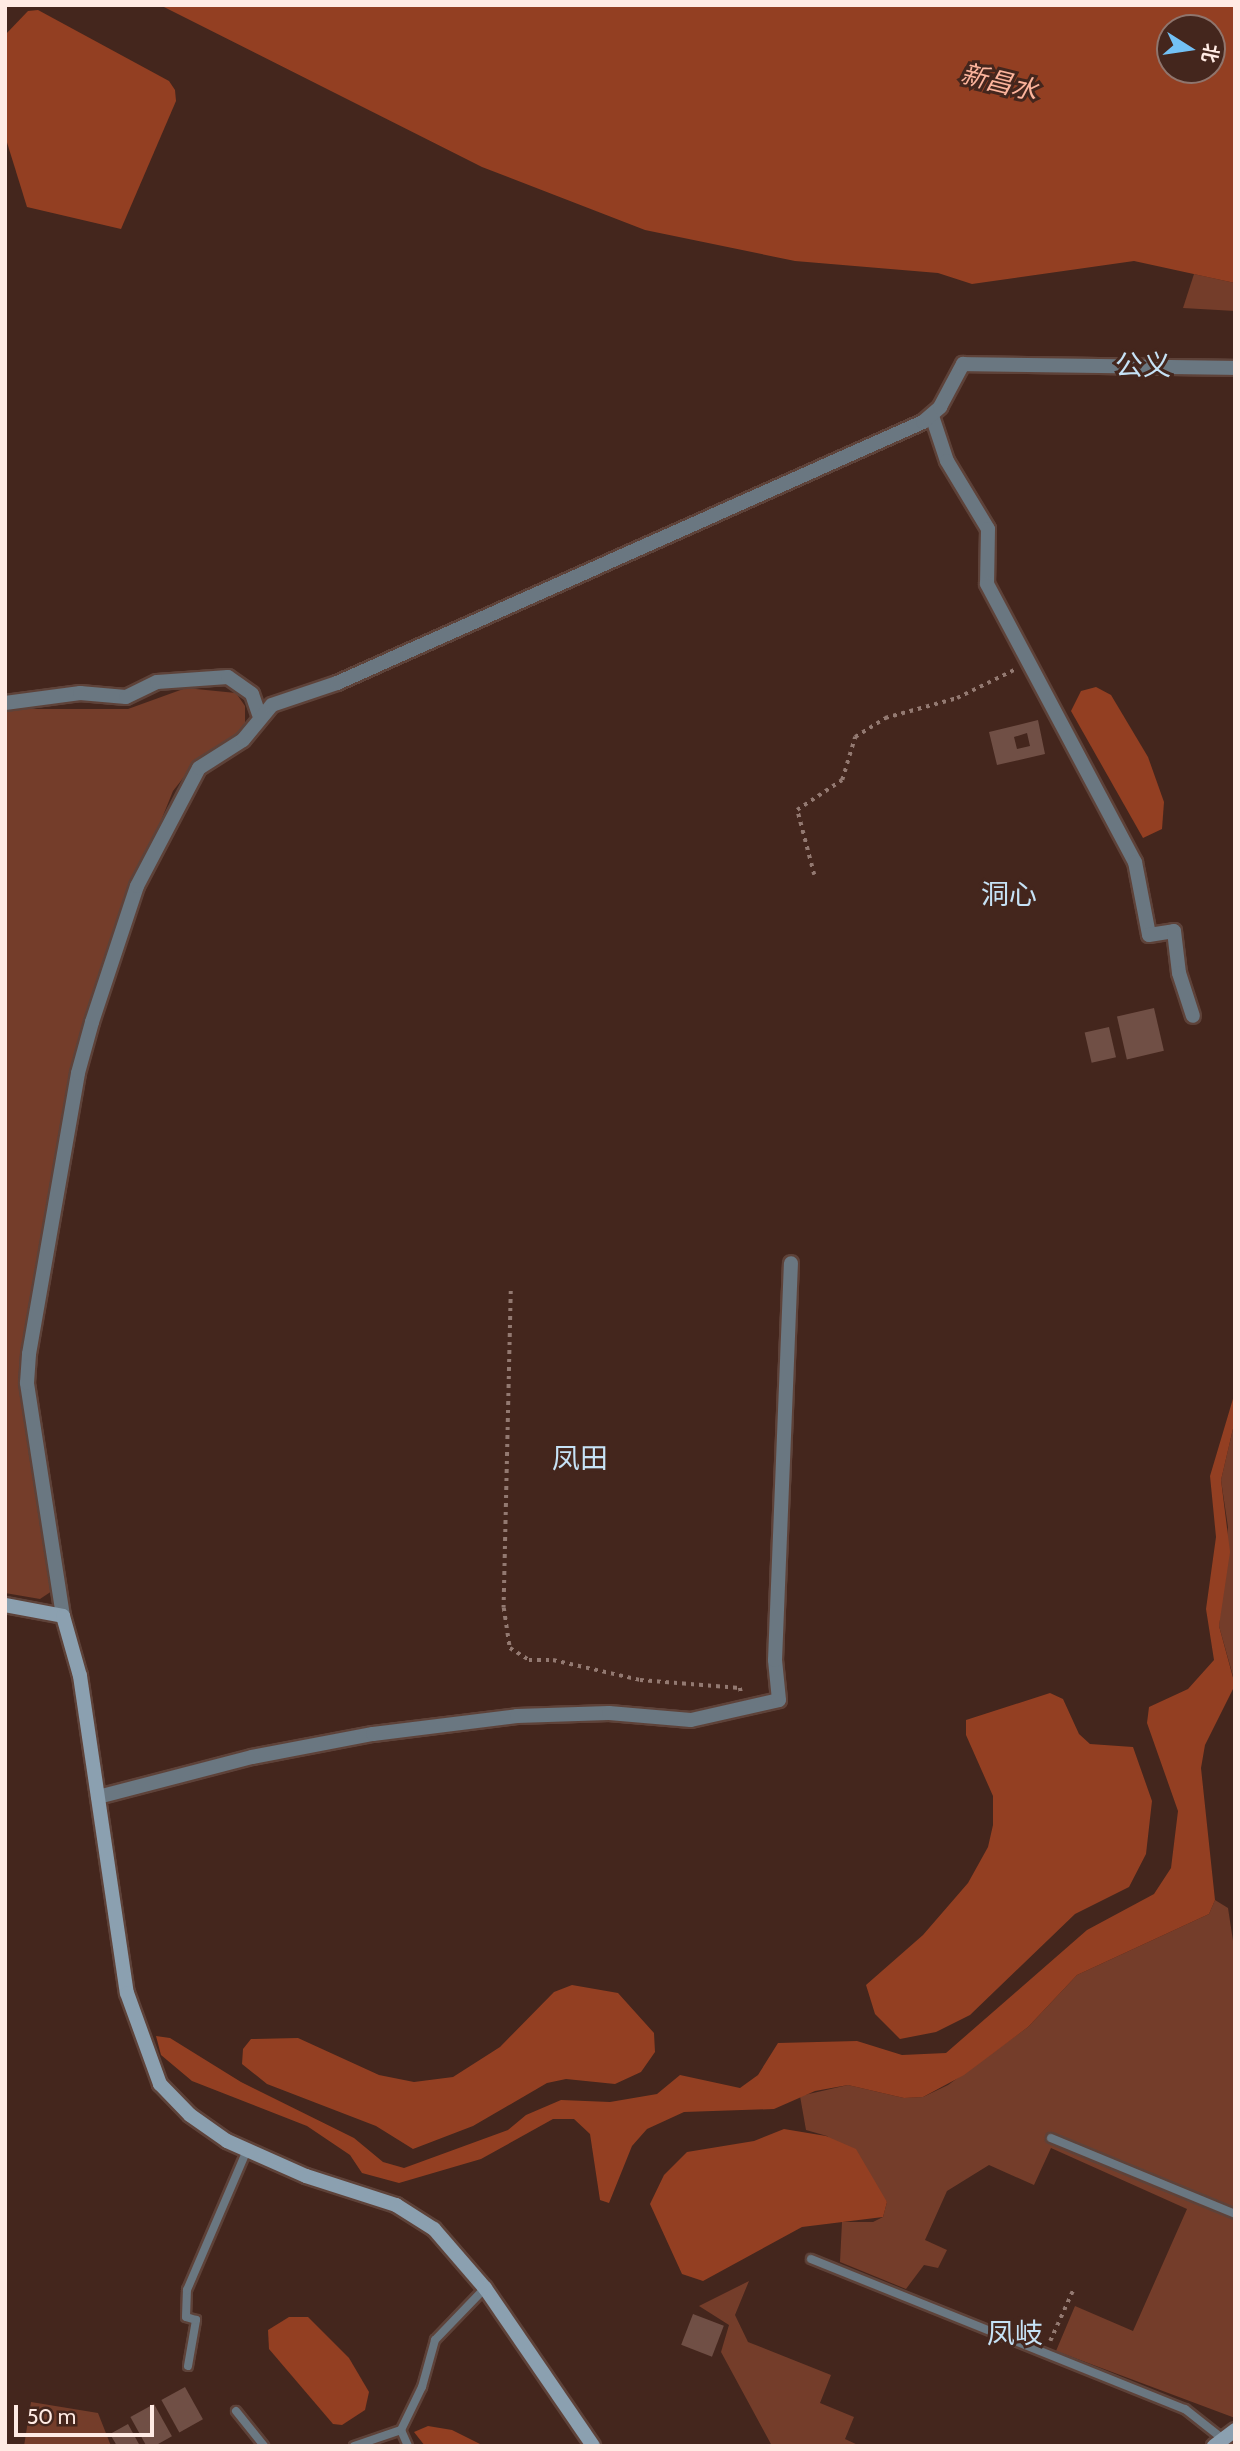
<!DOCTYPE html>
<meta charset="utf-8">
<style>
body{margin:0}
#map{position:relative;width:1240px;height:2451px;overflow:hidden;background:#44261d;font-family:Cabin,"Noto Sans SC",sans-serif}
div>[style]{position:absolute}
.green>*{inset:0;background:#743d2a}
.water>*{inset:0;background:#933f22}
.building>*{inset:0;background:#704f45;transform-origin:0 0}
.path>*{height:3.5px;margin-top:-1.75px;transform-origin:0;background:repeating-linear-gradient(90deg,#937971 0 3.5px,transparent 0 8.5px)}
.roads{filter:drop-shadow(2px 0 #5e4239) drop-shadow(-2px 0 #5e4239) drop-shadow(0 2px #5e4239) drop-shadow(0 -2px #5e4239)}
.lane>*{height:8px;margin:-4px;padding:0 4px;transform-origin:4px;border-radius:4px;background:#6a7781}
.street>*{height:14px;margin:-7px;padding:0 7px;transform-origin:7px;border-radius:7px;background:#6a7781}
.secondary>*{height:14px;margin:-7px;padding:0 7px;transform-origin:7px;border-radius:7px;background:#8ba0b0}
span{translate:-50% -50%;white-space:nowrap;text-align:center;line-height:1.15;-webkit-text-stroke:6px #44261d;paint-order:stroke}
.water-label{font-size:26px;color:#fcb49c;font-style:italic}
.quarter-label{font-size:28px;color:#c6e2f6}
.frame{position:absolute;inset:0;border:7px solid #ffebe4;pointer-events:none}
.north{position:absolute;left:1156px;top:14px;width:70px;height:70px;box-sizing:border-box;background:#44261d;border:2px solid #8f756d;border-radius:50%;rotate:102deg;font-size:19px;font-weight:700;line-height:28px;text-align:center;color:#ffebe4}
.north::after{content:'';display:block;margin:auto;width:24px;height:32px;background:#73c1f5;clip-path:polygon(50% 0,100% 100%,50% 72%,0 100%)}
.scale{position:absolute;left:14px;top:2405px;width:140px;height:32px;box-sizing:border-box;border:4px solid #ffebe4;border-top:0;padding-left:9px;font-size:21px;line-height:24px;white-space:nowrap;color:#ffebe4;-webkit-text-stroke:5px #44261d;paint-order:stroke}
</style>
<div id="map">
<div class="green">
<div style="clip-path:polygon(1194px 274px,1235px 283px,1235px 311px,1183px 308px)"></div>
<div style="clip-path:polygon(186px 688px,236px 693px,245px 706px,245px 723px,237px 736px,194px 764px,173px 791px,102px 966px,65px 1115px,21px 1379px,52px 1591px,40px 1599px,5px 1593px,5px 709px,128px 709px)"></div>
<div style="clip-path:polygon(1235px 1420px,1235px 1675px,1233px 1676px,1219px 1626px,1228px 1527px,1221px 1480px)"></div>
<div style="clip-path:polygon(1215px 1900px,1228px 1908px,1235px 1954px,1235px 2418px,1056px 2351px,1075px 2306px,1133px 2331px,1187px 2209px,1051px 2148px,1034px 2185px,989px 2165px,947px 2191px,925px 2240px,947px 2250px,938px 2268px,924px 2265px,906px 2289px,840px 2262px,842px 2222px,873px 2222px,883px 2217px,887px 2202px,827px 2136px,806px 2130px,800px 2096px,848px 2085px,904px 2098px,923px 2097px,948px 2085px,1028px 2027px,1077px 1975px,1209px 1914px)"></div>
<div style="clip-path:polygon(749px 2281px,735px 2315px,748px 2342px,831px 2375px,820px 2403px,854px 2417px,845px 2439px,860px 2446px,772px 2446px,721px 2352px,729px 2325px,699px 2306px)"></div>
<div style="clip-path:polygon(31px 2402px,98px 2413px,111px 2446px,24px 2446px)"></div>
</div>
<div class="water">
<div style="clip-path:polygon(evenodd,160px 5px,1235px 5px,1235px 283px,1134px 261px,972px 284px,938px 273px,795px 261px,645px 230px,482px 167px,160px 5px,1170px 28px,1212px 28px,1212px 70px,1170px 70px,1170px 28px)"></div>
<div style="clip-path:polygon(38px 10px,169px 81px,175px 90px,176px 101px,121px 229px,27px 207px,5px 136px,5px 35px,28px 11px)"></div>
<div style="clip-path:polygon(1096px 687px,1111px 695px,1148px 757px,1164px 802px,1162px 829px,1143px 838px,1071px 711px,1081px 691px)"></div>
<div style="clip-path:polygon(1235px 1392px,1235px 1420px,1221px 1480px,1230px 1552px,1219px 1626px,1235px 1685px,1205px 1745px,1201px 1768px,1215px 1900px,1209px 1914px,1077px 1975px,1028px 2027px,964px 2075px,923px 2097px,904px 2098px,848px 2085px,815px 2091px,774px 2109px,684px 2112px,647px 2129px,632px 2146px,609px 2203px,600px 2200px,590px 2134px,574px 2119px,553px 2119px,481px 2159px,399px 2183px,362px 2173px,350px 2155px,307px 2126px,192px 2081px,161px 2055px,156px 2036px,170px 2038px,241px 2082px,354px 2138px,383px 2162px,404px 2168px,508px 2130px,526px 2115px,561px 2100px,610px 2102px,657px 2094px,680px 2075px,740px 2088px,758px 2075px,778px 2043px,857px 2041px,902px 2055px,946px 2053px,1087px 1930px,1154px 1894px,1171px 1868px,1178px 1811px,1147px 1723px,1149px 1707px,1188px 1689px,1214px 1660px,1206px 1609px,1216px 1537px,1210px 1476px)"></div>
<div style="clip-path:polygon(1050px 1693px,1063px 1699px,1079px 1734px,1090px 1744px,1133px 1747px,1152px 1801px,1146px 1854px,1129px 1887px,1075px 1914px,970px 2015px,936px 2032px,900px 2039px,875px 2014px,866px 1985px,923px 1935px,968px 1883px,988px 1847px,993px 1825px,993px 1796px,966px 1735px,966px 1720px)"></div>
<div style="clip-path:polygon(572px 1985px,618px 1993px,654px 2033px,655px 2052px,641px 2072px,615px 2084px,566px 2079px,547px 2083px,473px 2126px,413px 2149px,376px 2126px,267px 2084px,242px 2064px,243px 2049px,251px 2039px,298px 2038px,379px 2075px,414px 2082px,453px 2077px,500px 2047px,554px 1992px)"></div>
<div style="clip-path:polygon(784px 2129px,826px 2136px,856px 2149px,887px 2202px,883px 2217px,802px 2227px,703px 2281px,682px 2274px,650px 2204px,664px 2175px,687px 2152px,754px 2141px)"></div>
<div style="clip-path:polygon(289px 2317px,308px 2317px,349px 2358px,369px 2392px,365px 2410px,342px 2425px,333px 2424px,269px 2349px,268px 2330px)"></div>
<div style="clip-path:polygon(428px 2426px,452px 2430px,484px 2446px,425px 2446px,414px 2432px)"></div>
</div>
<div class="building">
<div style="clip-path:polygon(evenodd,1038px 720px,1045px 754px,997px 765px,989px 732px,1038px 720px,1027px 733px,1030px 746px,1017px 749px,1014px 737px,1027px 733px)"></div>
<div style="left:1154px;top:1008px;width:44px;height:38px;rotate:77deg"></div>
<div style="left:1109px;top:1027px;width:31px;height:25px;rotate:77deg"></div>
<div style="left:693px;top:2314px;width:33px;height:33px;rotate:21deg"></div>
<div style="left:185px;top:2387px;width:37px;height:27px;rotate:61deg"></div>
<div style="left:154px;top:2404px;width:37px;height:27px;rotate:61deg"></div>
<div style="clip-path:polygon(128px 2424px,140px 2446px,117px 2446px,110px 2434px)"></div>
</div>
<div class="path">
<div style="left:814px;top:875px;width:67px;rotate:-104.7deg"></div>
<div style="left:797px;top:810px;width:54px;rotate:-33.7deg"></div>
<div style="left:842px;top:780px;width:45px;rotate:-73.2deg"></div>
<div style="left:855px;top:737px;width:36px;rotate:-32deg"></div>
<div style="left:885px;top:718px;width:75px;rotate:-15.5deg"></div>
<div style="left:957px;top:698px;width:64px;rotate:-26.2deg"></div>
<div style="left:511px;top:1291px;width:317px;rotate:91.3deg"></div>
<div style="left:504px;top:1608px;width:40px;rotate:81.5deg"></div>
<div style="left:510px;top:1648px;width:22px;rotate:32deg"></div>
<div style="left:529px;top:1660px;width:24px"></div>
<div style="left:553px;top:1660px;width:89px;rotate:12.9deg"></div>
<div style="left:640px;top:1680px;width:100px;rotate:4.6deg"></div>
<div style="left:740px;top:1688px;width:4px;rotate:76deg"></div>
<div style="left:1050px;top:2341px;width:58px;rotate:-65.6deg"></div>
</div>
<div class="roads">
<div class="lane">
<div style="left:1051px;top:2138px;width:199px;rotate:22.4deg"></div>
<div style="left:811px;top:2259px;width:403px;rotate:21.9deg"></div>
<div style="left:1185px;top:2409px;width:48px;rotate:38.3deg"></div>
<div style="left:188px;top:2366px;width:47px;rotate:-80.1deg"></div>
<div style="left:196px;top:2320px;width:10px;rotate:-163deg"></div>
<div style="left:186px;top:2317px;width:27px;rotate:-88deg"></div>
<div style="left:187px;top:2290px;width:152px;rotate:-66.8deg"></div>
<div style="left:236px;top:2411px;width:45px;rotate:51.3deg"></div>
<div style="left:354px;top:2446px;width:50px;rotate:-18.8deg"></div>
<div style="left:408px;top:2446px;width:17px;rotate:-114deg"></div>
<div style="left:401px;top:2430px;width:48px;rotate:-64deg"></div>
<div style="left:422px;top:2387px;width:49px;rotate:-74.5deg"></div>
<div style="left:435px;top:2340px;width:72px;rotate:-46.1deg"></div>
</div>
<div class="street">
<div style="left:932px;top:416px;width:47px;rotate:71.6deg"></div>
<div style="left:947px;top:461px;width:79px;rotate:58.9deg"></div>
<div style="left:988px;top:529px;width:55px;rotate:91deg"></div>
<div style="left:987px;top:584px;width:315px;rotate:62deg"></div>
<div style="left:1135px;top:862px;width:74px;rotate:79.1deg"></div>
<div style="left:1149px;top:935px;width:25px;rotate:-9deg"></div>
<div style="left:1174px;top:931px;width:42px;rotate:83.2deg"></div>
<div style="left:1179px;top:973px;width:45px;rotate:72deg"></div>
<div style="left:5px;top:703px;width:76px;rotate:-7.6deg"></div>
<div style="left:80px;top:693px;width:46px;rotate:5deg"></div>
<div style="left:126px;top:697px;width:34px;rotate:-26deg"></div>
<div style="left:157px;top:682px;width:71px;rotate:-4deg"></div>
<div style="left:228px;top:677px;width:29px;rotate:35deg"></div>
<div style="left:252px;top:694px;width:21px;rotate:71deg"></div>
<div style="left:63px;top:1616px;width:236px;rotate:-98.8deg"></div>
<div style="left:27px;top:1383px;width:29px;rotate:-86deg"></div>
<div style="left:29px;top:1354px;width:285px;rotate:-80.1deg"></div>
<div style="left:78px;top:1073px;width:53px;rotate:-74.6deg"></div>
<div style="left:92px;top:1022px;width:143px;rotate:-71.7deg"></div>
<div style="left:137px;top:886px;width:133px;rotate:-62.3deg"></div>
<div style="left:199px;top:768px;width:52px;rotate:-32.5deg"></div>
<div style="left:243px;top:740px;width:45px;rotate:-50.4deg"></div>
<div style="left:272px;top:705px;width:69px;rotate:-18.7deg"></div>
<div style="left:337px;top:683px;width:641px;rotate:-24.01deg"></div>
<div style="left:923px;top:422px;width:23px;rotate:-41deg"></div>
<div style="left:940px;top:407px;width:49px;rotate:-61.9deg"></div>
<div style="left:963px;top:364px;width:272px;rotate:0.8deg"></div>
<div style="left:98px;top:1797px;width:159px;rotate:-14.6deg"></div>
<div style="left:252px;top:1757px;width:123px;rotate:-10.8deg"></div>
<div style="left:373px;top:1734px;width:145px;rotate:-7.1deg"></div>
<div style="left:517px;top:1716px;width:92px;rotate:-1.9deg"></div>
<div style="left:609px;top:1713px;width:82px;rotate:4.9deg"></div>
<div style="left:691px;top:1720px;width:90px;rotate:-12.8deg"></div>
<div style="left:779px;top:1700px;width:40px;rotate:-95.7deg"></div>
<div style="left:775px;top:1660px;width:397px;rotate:-87.7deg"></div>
</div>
<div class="secondary">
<div style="left:5px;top:1605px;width:59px;rotate:10.7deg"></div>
<div style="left:63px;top:1616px;width:62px;rotate:74.2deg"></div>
<div style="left:80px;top:1676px;width:320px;rotate:81.6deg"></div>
<div style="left:127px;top:1993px;width:97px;rotate:70.1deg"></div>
<div style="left:160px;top:2084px;width:43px;rotate:45.9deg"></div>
<div style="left:190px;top:2115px;width:45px;rotate:35.1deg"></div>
<div style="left:227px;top:2141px;width:86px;rotate:23.9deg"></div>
<div style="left:306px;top:2176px;width:95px;rotate:17.9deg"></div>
<div style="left:396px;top:2205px;width:45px;rotate:32.3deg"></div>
<div style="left:434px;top:2229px;width:78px;rotate:49.2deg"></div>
<div style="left:485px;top:2288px;width:191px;rotate:55.6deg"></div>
<div style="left:1214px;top:2446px;width:26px;rotate:-37deg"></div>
</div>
</div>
<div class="water-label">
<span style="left:999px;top:83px;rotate:14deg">新昌水</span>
</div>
<div class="quarter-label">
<span style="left:1143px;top:365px">公义</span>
<span style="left:1009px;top:894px">洞心</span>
<span style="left:580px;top:1458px">凤田</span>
<span style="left:1015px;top:2333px">凤岐</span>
</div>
<div class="frame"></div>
<div class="north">北</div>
<div class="scale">50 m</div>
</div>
